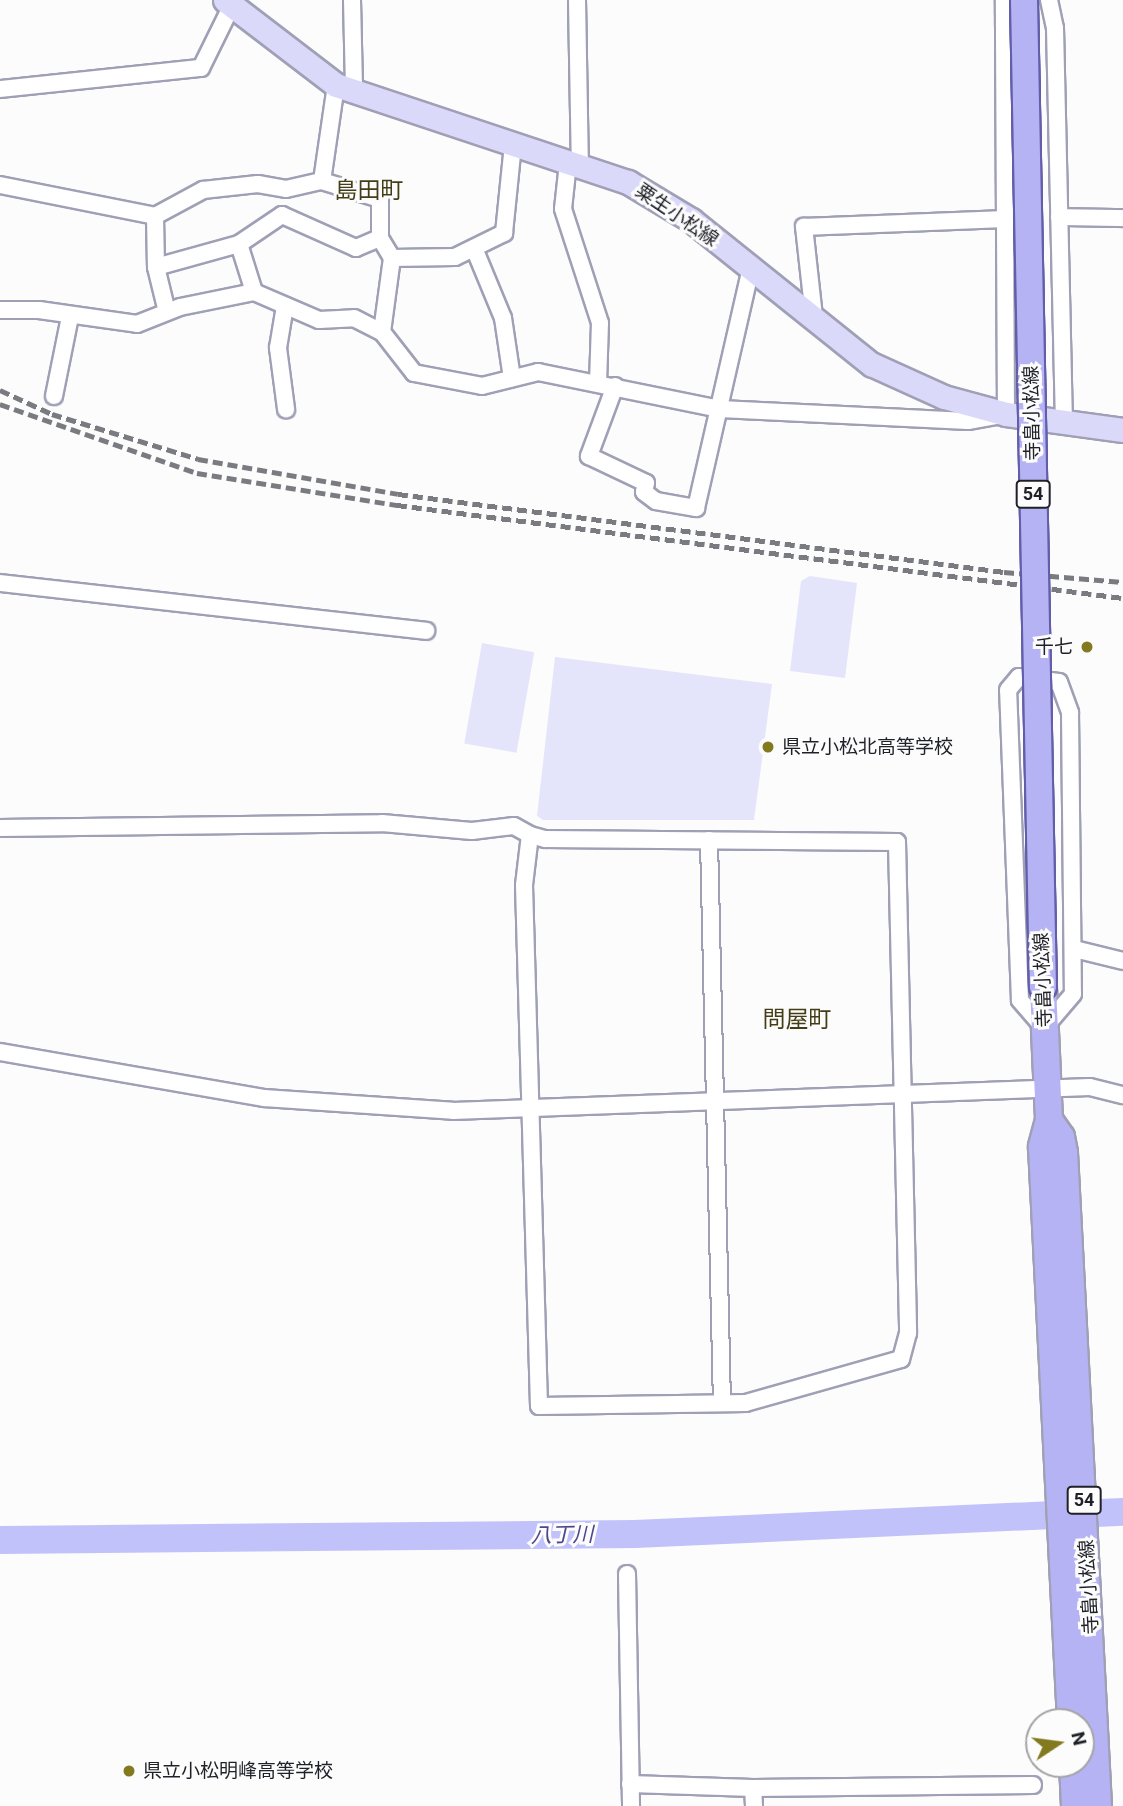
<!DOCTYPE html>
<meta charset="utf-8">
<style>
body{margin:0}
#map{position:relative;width:1123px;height:1806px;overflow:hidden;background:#fcfcfc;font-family:Roboto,"Noto Sans JP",sans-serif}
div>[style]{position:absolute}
.green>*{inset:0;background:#e4e5fb;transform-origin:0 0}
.river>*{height:28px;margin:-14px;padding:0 14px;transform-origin:14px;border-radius:14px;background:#c1c2fa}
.roads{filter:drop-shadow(2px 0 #9fa0b5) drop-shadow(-2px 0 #9fa0b5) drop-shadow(0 2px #9fa0b5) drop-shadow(0 -2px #9fa0b5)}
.street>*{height:16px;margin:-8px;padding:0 8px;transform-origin:8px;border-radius:8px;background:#fff}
.secondary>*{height:23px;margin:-11.5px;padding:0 11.5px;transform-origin:11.5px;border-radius:11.5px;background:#dbd9fa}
.primary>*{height:26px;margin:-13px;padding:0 13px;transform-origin:13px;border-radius:13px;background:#b6b3f5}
.rail>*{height:4.5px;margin-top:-2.25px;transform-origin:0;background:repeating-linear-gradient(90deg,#7a7b80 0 10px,transparent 0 15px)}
.bridges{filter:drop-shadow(2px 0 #625ea9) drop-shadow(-2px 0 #625ea9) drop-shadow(0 2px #625ea9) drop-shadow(0 -2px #625ea9)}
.primary-bridge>*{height:26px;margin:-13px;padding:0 13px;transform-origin:13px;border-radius:13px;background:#b6b3f5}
.dots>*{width:19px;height:19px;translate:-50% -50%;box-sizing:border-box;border:4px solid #fcfcfc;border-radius:50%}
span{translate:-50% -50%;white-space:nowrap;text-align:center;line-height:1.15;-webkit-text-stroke:6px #fcfcfc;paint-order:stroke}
.shield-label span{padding:2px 5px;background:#fcfcfc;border:2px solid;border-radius:5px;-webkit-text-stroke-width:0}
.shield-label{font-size:18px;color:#1f2028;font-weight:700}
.street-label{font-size:19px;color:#1f2028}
.poi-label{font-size:19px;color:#1f2028}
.right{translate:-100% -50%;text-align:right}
.left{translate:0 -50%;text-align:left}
.water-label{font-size:21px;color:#4b478a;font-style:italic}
.quarter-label{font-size:23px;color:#433e15}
.north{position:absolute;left:1025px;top:1708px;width:70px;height:70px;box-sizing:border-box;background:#fcfcfc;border:2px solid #a4a4a7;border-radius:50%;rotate:77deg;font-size:19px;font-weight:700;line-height:28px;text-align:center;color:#1f2028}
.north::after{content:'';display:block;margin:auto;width:24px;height:32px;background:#837a1f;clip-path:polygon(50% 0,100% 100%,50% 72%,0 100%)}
</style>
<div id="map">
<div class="green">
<div style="clip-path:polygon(810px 576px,857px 583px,845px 678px,790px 671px,801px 581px)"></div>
<div style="left:482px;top:643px;width:53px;height:102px;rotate:10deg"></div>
<div style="clip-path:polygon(555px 657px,772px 684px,754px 820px,543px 820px,537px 816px)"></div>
</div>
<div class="river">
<div style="left:0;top:1540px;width:635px;rotate:-0.54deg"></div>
<div style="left:635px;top:1534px;width:488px;rotate:-2.6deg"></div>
</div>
<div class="roads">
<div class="street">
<div style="left:352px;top:0;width:91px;rotate:88.7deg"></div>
<div style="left:577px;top:0;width:168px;rotate:89deg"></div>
<div style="left:1049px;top:0;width:29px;rotate:78deg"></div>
<div style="left:1055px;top:28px;width:393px;rotate:88.7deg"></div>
<div style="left:0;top:89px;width:202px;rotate:-6deg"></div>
<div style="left:201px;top:68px;width:68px;rotate:-63.8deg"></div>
<div style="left:568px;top:163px;width:46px;rotate:96.2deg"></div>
<div style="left:563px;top:209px;width:120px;rotate:72deg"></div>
<div style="left:600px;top:323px;width:59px;rotate:91.9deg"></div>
<div style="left:322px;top:181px;width:97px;rotate:-81.7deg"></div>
<div style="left:0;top:185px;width:158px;rotate:11.3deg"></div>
<div style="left:155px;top:216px;width:55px;rotate:-28.4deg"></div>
<div style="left:203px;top:190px;width:55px;rotate:-6.2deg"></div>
<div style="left:258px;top:184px;width:28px;rotate:10deg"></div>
<div style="left:286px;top:189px;width:37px;rotate:-13deg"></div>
<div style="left:322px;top:181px;width:61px;rotate:17.2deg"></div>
<div style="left:380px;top:199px;width:39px;rotate:90deg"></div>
<div style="left:380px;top:238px;width:23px;rotate:59deg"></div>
<div style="left:392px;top:258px;width:75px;rotate:97.7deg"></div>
<div style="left:155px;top:216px;width:51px;rotate:88.9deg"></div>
<div style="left:156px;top:267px;width:46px;rotate:76.3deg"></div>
<div style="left:1059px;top:217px;width:64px;rotate:0.9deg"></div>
<div style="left:239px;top:244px;width:50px;rotate:72.6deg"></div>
<div style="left:474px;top:248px;width:76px;rotate:67.5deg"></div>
<div style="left:503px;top:318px;width:61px;rotate:81.5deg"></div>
<div style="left:392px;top:258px;width:63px;rotate:-0.9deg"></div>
<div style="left:455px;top:257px;width:55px;rotate:-26.1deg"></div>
<div style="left:504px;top:233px;width:88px;rotate:-84.2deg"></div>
<div style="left:156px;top:267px;width:86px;rotate:-15.5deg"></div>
<div style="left:239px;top:244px;width:52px;rotate:-34deg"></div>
<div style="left:282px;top:215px;width:81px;rotate:24deg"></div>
<div style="left:356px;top:248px;width:26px;rotate:-23deg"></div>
<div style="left:285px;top:306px;width:43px;rotate:99.5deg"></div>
<div style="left:278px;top:348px;width:62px;rotate:82.5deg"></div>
<div style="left:0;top:310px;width:39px"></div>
<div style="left:39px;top:310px;width:99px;rotate:8.1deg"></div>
<div style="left:137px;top:324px;width:46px;rotate:-21.6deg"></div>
<div style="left:180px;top:307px;width:76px;rotate:-11.5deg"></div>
<div style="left:254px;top:292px;width:71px;rotate:23.3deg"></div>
<div style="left:319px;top:320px;width:35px;rotate:-3deg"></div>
<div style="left:354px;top:318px;width:31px;rotate:27deg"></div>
<div style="left:382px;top:332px;width:52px;rotate:52deg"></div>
<div style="left:414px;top:373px;width:69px;rotate:10.8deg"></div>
<div style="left:482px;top:386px;width:58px;rotate:-14deg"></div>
<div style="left:538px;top:372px;width:186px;rotate:11.5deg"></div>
<div style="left:720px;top:409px;width:248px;rotate:2.8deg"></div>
<div style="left:968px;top:421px;width:39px;rotate:-10deg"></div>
<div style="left:1006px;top:414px;width:414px;rotate:-90.3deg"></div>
<div style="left:814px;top:317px;width:91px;rotate:-96.3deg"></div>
<div style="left:804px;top:227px;width:200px;rotate:-2.3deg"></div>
<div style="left:615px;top:386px;width:75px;rotate:110.4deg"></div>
<div style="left:589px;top:456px;width:63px;rotate:25.3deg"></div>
<div style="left:646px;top:483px;width:9px;rotate:103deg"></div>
<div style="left:644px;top:492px;width:15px;rotate:37deg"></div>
<div style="left:656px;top:501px;width:41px;rotate:9.9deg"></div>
<div style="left:696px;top:508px;width:247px;rotate:-77.1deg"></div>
<div style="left:54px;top:396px;width:81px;rotate:-78.6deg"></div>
<div style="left:0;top:583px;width:429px;rotate:6.4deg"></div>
<div style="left:1019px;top:677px;width:40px;rotate:7.1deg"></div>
<div style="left:1059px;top:682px;width:33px;rotate:70deg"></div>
<div style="left:1070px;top:713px;width:281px;rotate:89.4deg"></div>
<div style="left:1073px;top:994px;width:45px;rotate:130.5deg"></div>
<div style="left:1044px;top:1028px;width:37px;rotate:-131deg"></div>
<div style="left:1020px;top:1000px;width:310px;rotate:-92.2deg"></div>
<div style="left:1008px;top:690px;width:17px;rotate:-50deg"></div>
<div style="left:0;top:828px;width:382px;rotate:-0.7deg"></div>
<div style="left:382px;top:823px;width:90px;rotate:5.1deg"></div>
<div style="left:472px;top:831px;width:42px;rotate:-6.8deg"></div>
<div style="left:514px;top:826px;width:18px;rotate:29deg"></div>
<div style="left:530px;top:835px;width:16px;rotate:15deg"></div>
<div style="left:545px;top:839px;width:352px;rotate:0.5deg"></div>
<div style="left:897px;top:842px;width:491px;rotate:88.7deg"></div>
<div style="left:908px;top:1333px;width:27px;rotate:105deg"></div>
<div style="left:901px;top:1359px;width:161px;rotate:164.2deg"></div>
<div style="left:746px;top:1403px;width:207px;rotate:179.2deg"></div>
<div style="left:539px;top:1406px;width:521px;rotate:-91.65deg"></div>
<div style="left:524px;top:885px;width:50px;rotate:-83.2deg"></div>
<div style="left:709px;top:840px;width:563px;rotate:88.68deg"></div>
<div style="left:1074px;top:949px;width:50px;rotate:13.8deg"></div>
<div style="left:0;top:1052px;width:268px;rotate:9.9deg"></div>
<div style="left:264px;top:1098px;width:189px;rotate:3.9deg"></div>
<div style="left:453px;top:1111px;width:637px;rotate:-2.16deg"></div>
<div style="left:1090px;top:1087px;width:34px;rotate:14deg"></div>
<div style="left:627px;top:1574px;width:232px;rotate:89deg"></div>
<div style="left:630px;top:1784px;width:123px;rotate:1.9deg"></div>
<div style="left:754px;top:1806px;width:18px;rotate:-93deg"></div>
<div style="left:753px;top:1788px;width:280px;rotate:-0.6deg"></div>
</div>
<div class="secondary">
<div style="left:225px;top:0;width:140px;rotate:37.4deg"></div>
<div style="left:336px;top:85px;width:308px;rotate:18.4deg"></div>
<div style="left:628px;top:182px;width:74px;rotate:31.1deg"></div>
<div style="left:691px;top:220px;width:231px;rotate:38.7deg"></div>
<div style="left:871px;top:364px;width:80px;rotate:24.3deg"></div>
<div style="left:944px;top:397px;width:64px;rotate:15.3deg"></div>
<div style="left:1006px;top:414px;width:118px;rotate:7.8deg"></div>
</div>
<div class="primary">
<div style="left:1043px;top:987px;width:133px;rotate:87.4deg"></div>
<div style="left:1049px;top:1120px;width:28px;rotate:105deg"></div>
<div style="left:1042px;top:1147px;width:576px;rotate:87.11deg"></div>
<div style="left:1049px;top:1120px;width:21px;rotate:55deg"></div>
<div style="left:1061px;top:1137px;width:16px;rotate:79deg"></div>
<div style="left:1064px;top:1153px;width:654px;rotate:87.02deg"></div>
<div style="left:1073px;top:1764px;width:42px;rotate:87.3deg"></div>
</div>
</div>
<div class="rail">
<div style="left:0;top:390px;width:57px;rotate:24.8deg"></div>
<div style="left:52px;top:414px;width:153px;rotate:17.1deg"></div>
<div style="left:198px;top:459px;width:203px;rotate:9.9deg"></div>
<div style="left:398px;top:494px;width:611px;rotate:7.33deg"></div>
<div style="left:1004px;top:572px;width:119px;rotate:4.8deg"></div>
<div style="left:0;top:404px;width:209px;rotate:19.3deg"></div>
<div style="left:197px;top:473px;width:203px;rotate:9.1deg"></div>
<div style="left:397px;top:505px;width:732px;rotate:7.3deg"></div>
</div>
<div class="bridges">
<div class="primary-bridge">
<div style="left:1024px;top:0;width:987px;rotate:88.9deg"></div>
</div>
</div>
<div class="dots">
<div style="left:1087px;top:647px;background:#837a1f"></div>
<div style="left:768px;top:747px;background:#837a1f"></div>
<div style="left:129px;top:1771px;background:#837a1f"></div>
</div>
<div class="shield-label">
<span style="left:1033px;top:494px">54</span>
<span style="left:1084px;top:1500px">54</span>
</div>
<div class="street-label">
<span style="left:677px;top:215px;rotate:34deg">粟生小松線</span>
<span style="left:1032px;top:413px;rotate:-91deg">寺畠小松線</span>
<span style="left:1043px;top:980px;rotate:-92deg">寺畠小松線</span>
<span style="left:1089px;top:1587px;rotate:-93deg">寺畠小松線</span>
</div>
<div class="poi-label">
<span class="right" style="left:1073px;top:647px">千七</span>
<span class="left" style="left:782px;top:747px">県立小松北高等学校</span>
<span class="left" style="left:143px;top:1771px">県立小松明峰高等学校</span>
</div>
<div class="water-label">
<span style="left:562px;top:1535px;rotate:-1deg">八丁川</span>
</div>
<div class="quarter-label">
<span style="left:369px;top:191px">島田町</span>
<span style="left:797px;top:1020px">問屋町</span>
</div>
<div class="north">N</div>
</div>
